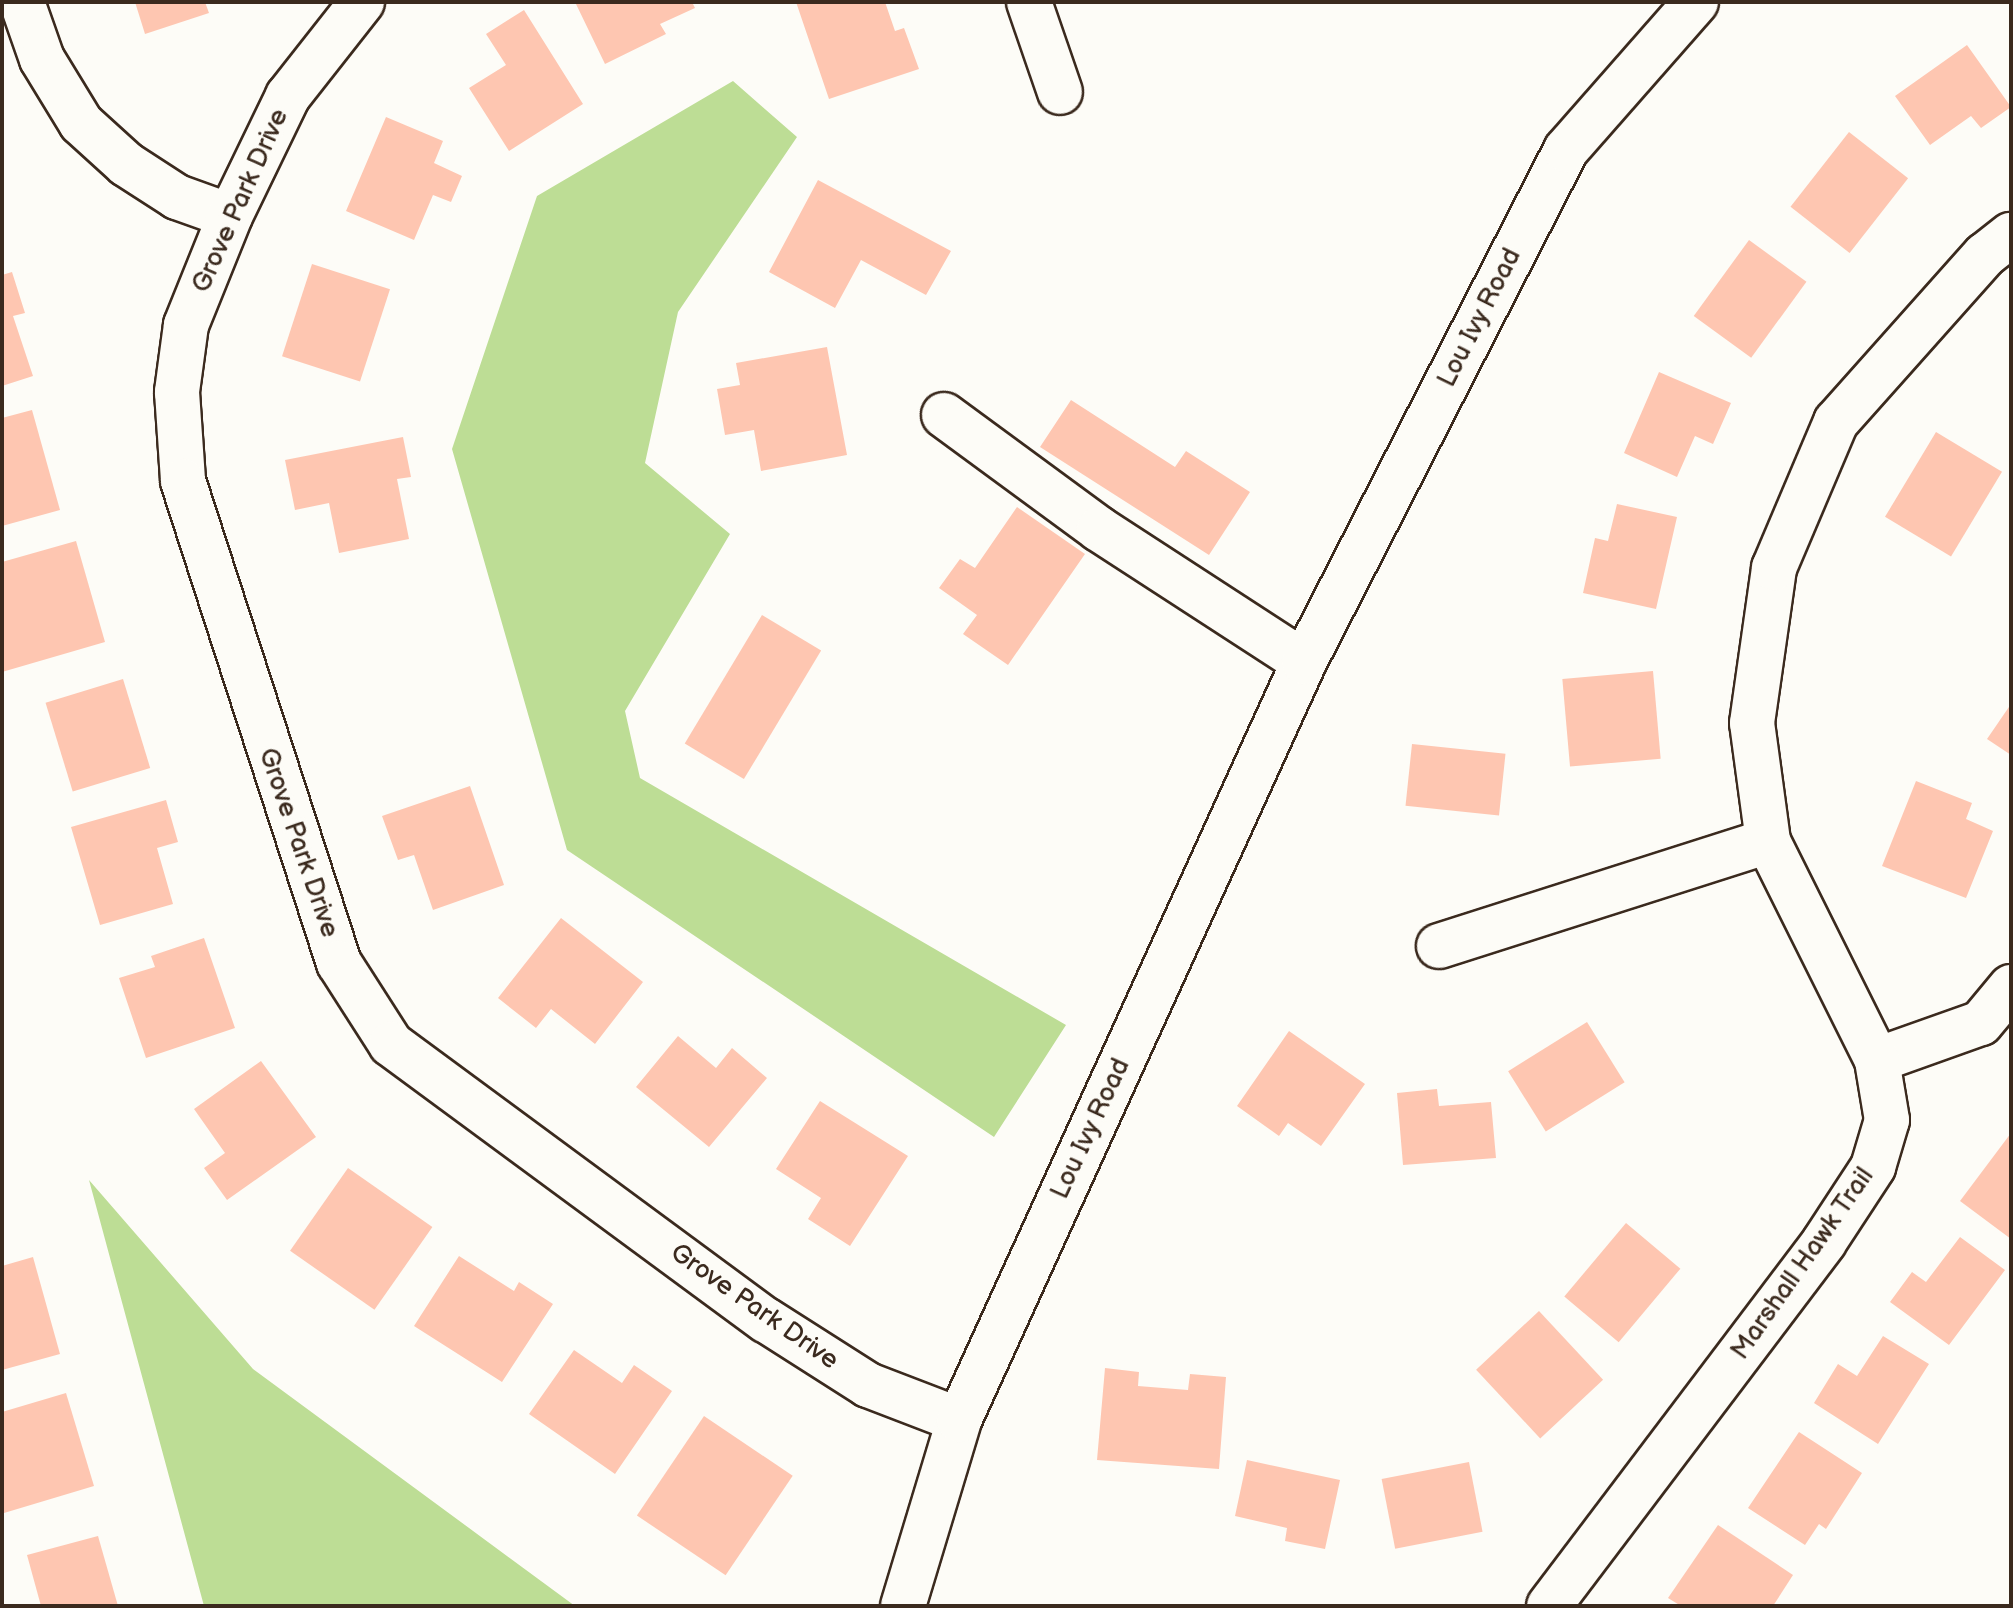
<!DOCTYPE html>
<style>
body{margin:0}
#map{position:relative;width:2013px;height:1608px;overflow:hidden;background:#fdfcf7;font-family:"Balsamiq Sans",sans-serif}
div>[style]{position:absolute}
.green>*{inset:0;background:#bddd95}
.building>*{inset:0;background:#fec6b1;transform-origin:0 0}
.roads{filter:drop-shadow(2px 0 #3b2a1e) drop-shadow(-2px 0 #3b2a1e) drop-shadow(0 2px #3b2a1e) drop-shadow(0 -2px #3b2a1e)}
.minor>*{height:44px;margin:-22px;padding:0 22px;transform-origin:22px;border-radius:22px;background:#fdfcf7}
.tertiary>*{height:44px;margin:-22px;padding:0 22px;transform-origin:22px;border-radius:22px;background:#fdfcf7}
span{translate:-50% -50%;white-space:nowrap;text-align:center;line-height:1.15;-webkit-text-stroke:8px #fdfcf7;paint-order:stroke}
.street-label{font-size:26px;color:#3b2a1e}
.frame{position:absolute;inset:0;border:4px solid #3b2a1e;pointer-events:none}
</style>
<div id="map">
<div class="green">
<div style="clip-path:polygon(733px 81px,797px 137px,678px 312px,645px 463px,730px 534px,625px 711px,640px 778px,1066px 1025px,994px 1137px,567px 850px,452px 449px,537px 196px)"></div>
<div style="clip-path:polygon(89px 1180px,253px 1369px,575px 1606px,204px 1606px)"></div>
</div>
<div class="building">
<div style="clip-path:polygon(135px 2px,205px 2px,209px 13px,145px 34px)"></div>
<div style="clip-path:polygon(575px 2px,692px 2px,695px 8px,660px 24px,666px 34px,605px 64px)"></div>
<div style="clip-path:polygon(796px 2px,885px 2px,895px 31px,904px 28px,919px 69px,829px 99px)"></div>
<div style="clip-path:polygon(524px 10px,583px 104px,509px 151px,469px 88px,506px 65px,486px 34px)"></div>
<div style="clip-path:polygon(1967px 45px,2011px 107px,1981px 128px,1971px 116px,1930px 145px,1895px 96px)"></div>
<div style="clip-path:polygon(386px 117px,443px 141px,434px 163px,462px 176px,451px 202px,433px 195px,414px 240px,346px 211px)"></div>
<div style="left:1849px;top:132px;width:75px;height:95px;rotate:38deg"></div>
<div style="clip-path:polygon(818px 180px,951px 251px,926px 295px,861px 260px,835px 308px,769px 272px)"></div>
<div style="left:1749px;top:240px;width:71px;height:94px;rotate:36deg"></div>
<div style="left:312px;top:264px;width:82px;height:97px;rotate:18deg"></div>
<div style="clip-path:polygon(12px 272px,25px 313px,13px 316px,33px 376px,2px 386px,2px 275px)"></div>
<div style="clip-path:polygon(827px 347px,847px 455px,761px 471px,754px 430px,725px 435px,717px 389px,740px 385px,736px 363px)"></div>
<div style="clip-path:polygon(1659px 372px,1731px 403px,1713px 444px,1695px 436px,1677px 477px,1624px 453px)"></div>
<div style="clip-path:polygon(1071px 400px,1175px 467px,1186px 451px,1250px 492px,1209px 555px,1040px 447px)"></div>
<div style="clip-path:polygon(32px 410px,60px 510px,2px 526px,2px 418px)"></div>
<div style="left:1936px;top:432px;width:77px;height:99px;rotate:31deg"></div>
<div style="clip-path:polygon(403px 437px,411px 477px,397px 479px,409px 539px,339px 553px,329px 503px,295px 510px,285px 460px)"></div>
<div style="clip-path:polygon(1617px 504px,1677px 517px,1656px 609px,1583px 593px,1595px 538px,1608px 541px)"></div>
<div style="clip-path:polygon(1017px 507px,1085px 554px,1008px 665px,963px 634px,977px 615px,939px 588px,960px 559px,975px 568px)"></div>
<div style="clip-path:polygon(76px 541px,105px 642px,2px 672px,2px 562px)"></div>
<div style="left:762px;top:615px;width:69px;height:150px;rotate:31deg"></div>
<div style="left:1653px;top:671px;width:88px;height:91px;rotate:85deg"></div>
<div style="left:123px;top:679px;width:93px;height:81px;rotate:73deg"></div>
<div style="clip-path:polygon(2011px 704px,2011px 755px,1987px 739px)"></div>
<div style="left:1412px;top:744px;width:94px;height:62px;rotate:6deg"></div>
<div style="clip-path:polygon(1916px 781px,1972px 803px,1966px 819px,1993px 831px,1966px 898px,1882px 866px)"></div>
<div style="clip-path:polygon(470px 786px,504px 885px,433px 910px,414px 855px,398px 860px,382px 816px)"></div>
<div style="clip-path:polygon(166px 800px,178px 842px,157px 848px,173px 904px,100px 925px,71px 827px)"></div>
<div style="clip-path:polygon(561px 918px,643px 982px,595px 1044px,551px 1009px,536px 1028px,498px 998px)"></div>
<div style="clip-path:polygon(204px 938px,235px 1028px,146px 1058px,119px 978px,155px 967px,151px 956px)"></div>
<div style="left:1587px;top:1022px;width:71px;height:93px;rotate:58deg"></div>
<div style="clip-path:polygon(1289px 1031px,1365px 1084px,1321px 1146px,1288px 1123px,1279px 1136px,1237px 1106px)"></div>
<div style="clip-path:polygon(678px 1036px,716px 1068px,732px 1048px,767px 1078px,709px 1147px,636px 1087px)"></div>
<div style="clip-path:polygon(261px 1061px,316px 1137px,227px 1200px,204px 1168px,225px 1153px,194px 1109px)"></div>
<div style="clip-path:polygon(1437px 1089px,1439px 1106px,1491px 1102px,1496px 1158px,1403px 1165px,1397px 1093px)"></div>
<div style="clip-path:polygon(820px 1101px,908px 1156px,850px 1246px,808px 1219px,821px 1198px,776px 1169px)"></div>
<div style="clip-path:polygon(2011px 1133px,2011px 1239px,1960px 1201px)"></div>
<div style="left:348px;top:1168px;width:103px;height:101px;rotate:35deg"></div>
<div style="left:1626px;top:1223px;width:71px;height:96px;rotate:40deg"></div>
<div style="clip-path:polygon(1960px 1237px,2005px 1270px,1949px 1345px,1890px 1302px,1912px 1272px,1926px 1282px)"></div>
<div style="clip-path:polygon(459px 1256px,514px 1291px,519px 1282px,553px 1304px,502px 1382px,414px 1326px)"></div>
<div style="clip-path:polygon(33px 1257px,60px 1354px,2px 1370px,2px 1266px)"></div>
<div style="left:1539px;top:1311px;width:94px;height:86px;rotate:47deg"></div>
<div style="clip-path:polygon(1883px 1336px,1929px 1364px,1878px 1444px,1814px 1403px,1838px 1364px,1857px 1376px)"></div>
<div style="clip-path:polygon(574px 1350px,622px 1383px,634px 1365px,672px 1391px,615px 1474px,529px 1414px)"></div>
<div style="clip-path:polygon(1105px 1368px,1139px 1372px,1138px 1386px,1188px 1390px,1190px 1374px,1226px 1377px,1219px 1469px,1097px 1460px)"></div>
<div style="clip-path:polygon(66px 1393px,94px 1486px,4px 1513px,2px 1412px)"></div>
<div style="left:704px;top:1416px;width:107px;height:120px;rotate:34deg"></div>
<div style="clip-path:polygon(1799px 1432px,1862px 1473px,1826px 1529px,1819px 1524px,1805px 1545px,1748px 1508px)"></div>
<div style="clip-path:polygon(1247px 1460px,1340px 1480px,1325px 1549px,1285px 1541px,1287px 1528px,1235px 1516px)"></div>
<div style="left:1469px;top:1462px;width:71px;height:89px;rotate:79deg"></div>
<div style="clip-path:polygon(1718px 1525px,1793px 1575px,1773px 1606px,1681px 1606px,1668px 1598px)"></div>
<div style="clip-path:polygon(98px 1536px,118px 1606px,41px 1606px,27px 1555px)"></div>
</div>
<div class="roads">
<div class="minor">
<div style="left:22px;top:2px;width:60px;rotate:70.7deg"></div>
<div style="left:42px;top:59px;width:75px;rotate:58.6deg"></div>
<div style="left:81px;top:123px;width:61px;rotate:42.3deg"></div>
<div style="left:126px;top:164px;width:61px;rotate:32.9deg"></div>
<div style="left:177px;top:197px;width:56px;rotate:19.7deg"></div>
<div style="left:362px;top:2px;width:120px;rotate:128.2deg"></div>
<div style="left:288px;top:96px;width:133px;rotate:115.8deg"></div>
<div style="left:230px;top:216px;width:118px;rotate:112deg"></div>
<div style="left:186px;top:325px;width:68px;rotate:97.7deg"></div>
<div style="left:177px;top:392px;width:89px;rotate:86.1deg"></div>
<div style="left:183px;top:481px;width:507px;rotate:72.07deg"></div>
<div style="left:339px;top:963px;width:96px;rotate:57.3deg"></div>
<div style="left:391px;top:1044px;width:466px;rotate:36.4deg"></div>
<div style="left:766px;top:1320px;width:121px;rotate:32.5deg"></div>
<div style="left:868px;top:1385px;width:97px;rotate:21deg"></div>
<div style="left:1029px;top:2px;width:95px;rotate:71deg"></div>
<div style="left:944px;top:415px;width:192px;rotate:36.3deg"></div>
<div style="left:1099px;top:529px;width:244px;rotate:33deg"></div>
<div style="left:1439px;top:946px;width:345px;rotate:-17.7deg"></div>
<div style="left:1877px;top:1060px;width:110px;rotate:-19.6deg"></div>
<div style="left:1981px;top:1023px;width:47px;rotate:-50.2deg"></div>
<div style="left:1549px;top:1606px;width:456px;rotate:-52.9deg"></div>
<div style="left:1824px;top:1242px;width:90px;rotate:-56.8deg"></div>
<div style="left:1873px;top:1167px;width:49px;rotate:-73.4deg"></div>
<div style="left:1887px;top:1120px;width:61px;rotate:-99.5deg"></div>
<div style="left:1877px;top:1060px;width:245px;rotate:-116.5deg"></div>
<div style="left:1768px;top:841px;width:119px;rotate:-97.7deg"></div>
<div style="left:1752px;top:723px;width:157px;rotate:-81.9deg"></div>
<div style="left:1774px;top:568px;width:159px;rotate:-67deg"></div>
<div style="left:1836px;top:422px;width:224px;rotate:-48.3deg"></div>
<div style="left:1985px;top:255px;width:33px;rotate:-38deg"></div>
</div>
<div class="tertiary">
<div style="left:903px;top:1606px;width:194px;rotate:-73.2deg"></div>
<div style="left:959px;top:1420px;width:833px;rotate:-65.53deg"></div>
<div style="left:1304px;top:662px;width:575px;rotate:-62.9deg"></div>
<div style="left:1566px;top:150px;width:197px;rotate:-48.7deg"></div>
</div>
</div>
<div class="street-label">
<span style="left:241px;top:201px;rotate:-66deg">Grove Park Drive</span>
<span style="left:1480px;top:318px;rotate:-63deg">Lou Ivy Road</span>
<span style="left:298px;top:843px;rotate:71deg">Grove Park Drive</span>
<span style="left:1091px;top:1129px;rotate:-65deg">Lou Ivy Road</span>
<span style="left:1803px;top:1264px;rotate:-55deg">Marshall Hawk Trail</span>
<span style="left:754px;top:1307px;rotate:35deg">Grove Park Drive</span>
</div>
<div class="frame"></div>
</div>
